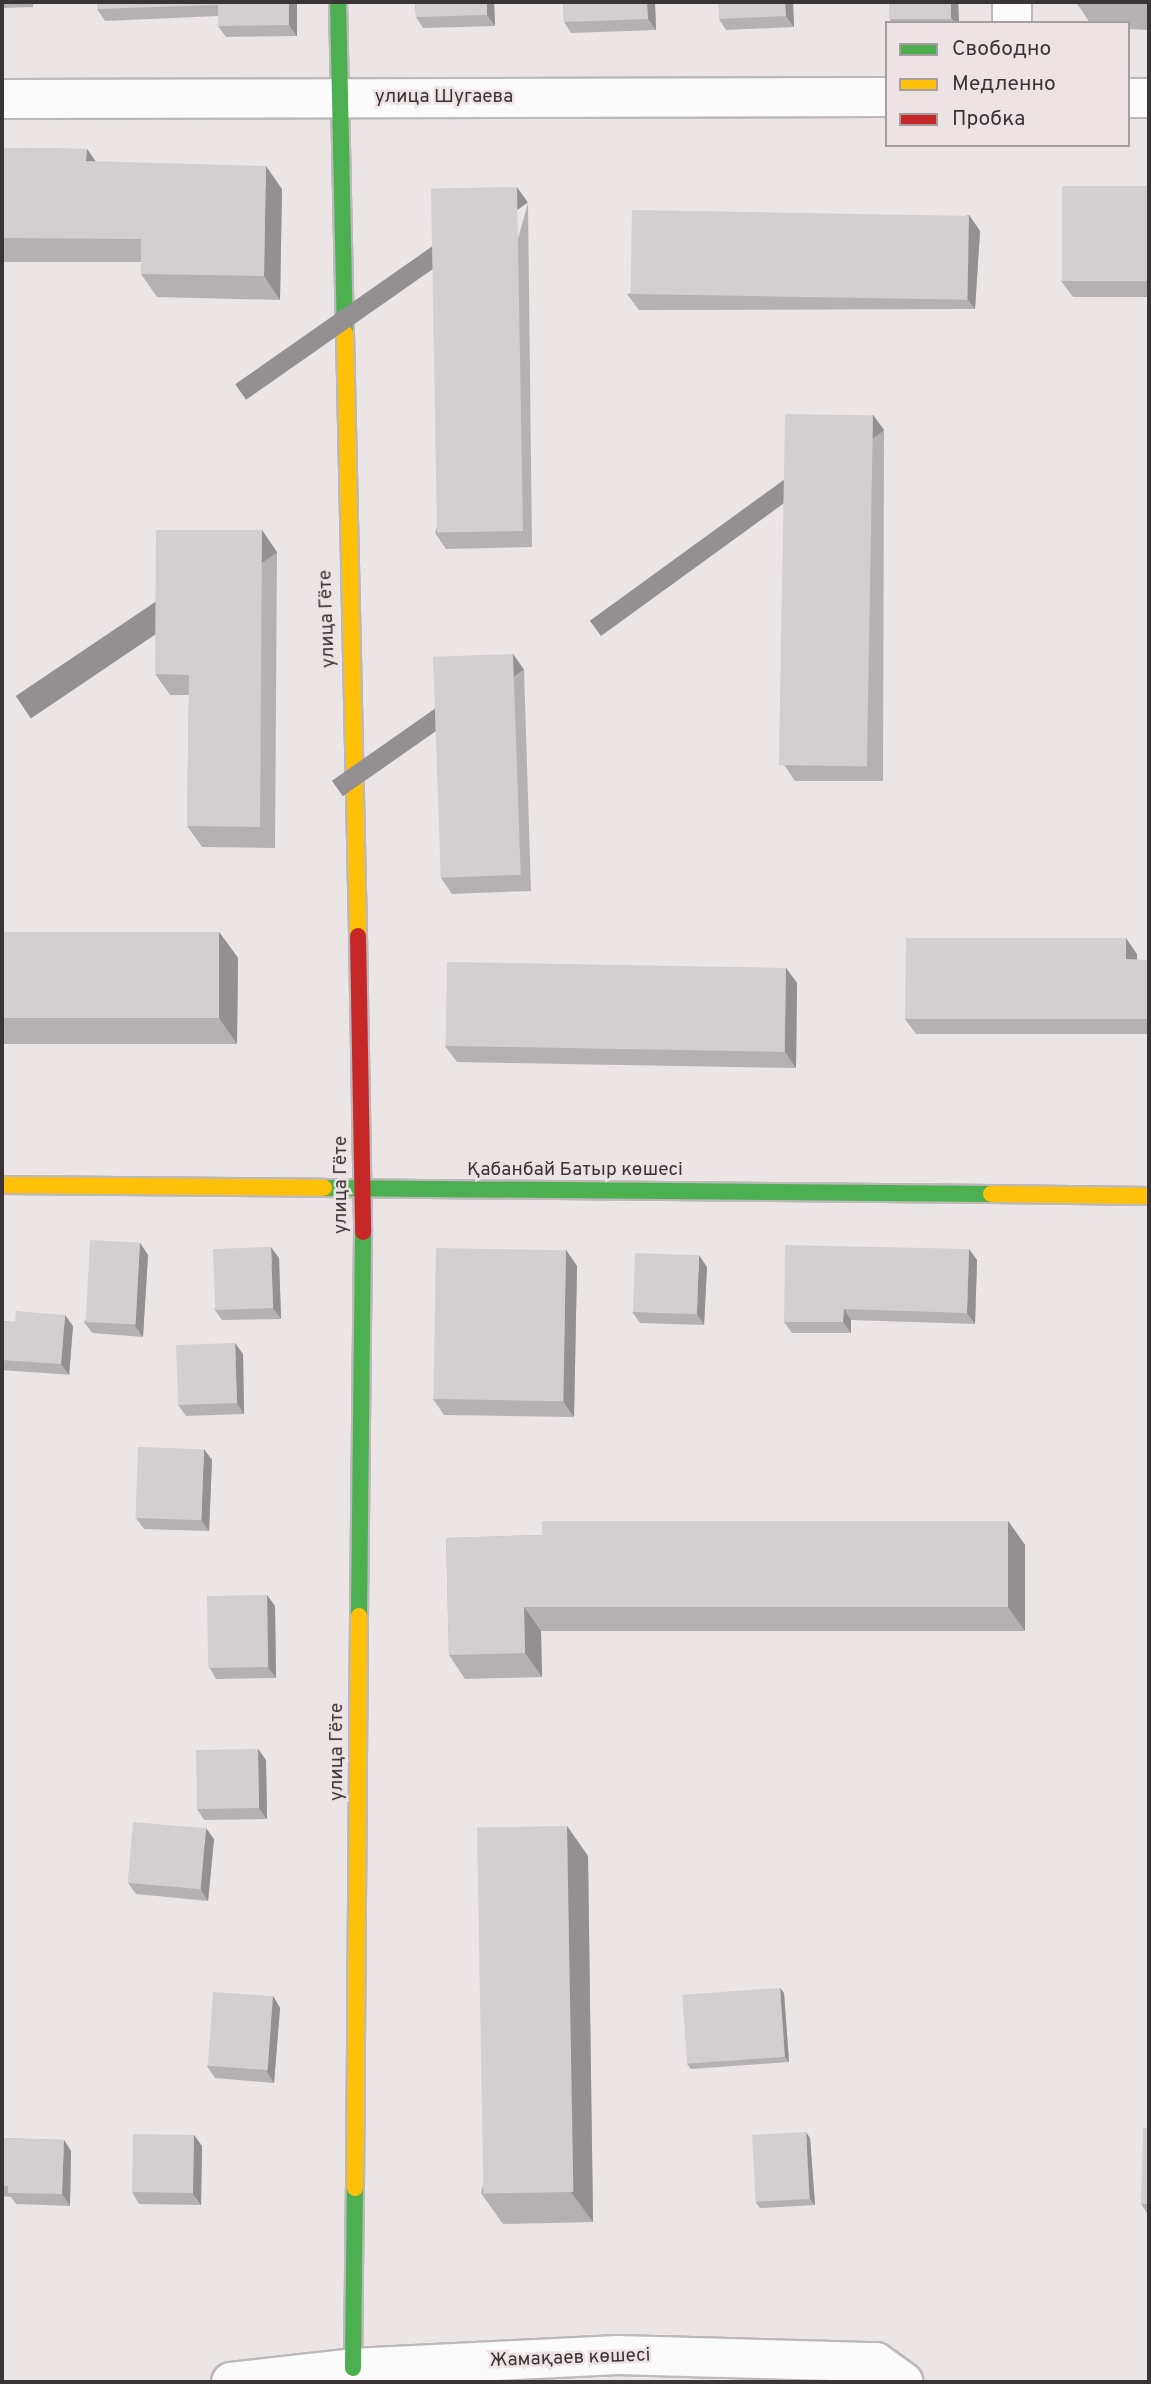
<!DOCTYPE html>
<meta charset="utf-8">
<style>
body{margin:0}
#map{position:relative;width:1151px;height:2384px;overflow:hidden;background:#ebe5e6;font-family:Overpass,sans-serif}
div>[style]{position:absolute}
.roads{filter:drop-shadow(2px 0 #bdb8b9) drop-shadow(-2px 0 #bdb8b9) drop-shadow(0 2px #bdb8b9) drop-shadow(0 -2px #bdb8b9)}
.street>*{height:38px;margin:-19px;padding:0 19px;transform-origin:19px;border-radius:19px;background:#fcfbfb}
.fast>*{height:16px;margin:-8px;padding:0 8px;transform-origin:8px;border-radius:8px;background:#4caf50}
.slow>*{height:16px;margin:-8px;padding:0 8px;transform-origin:8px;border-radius:8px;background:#ffc107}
.jam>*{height:16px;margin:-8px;padding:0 8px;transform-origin:8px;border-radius:8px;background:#c62828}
.wall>*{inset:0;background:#b5b1b3;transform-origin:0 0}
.shaded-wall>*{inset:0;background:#949092;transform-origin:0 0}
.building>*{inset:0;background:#d3ced0;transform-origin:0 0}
span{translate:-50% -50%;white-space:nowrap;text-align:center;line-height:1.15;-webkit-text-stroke:5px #ede3e5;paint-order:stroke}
.street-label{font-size:19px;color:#393536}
.frame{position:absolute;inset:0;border:4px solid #393536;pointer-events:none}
.legend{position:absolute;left:885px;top:21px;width:245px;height:126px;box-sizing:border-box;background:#ede3e5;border:2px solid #a59d9f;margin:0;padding:9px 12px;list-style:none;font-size:21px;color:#393536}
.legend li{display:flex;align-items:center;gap:14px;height:35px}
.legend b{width:35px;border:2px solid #a59d9f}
</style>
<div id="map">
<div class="roads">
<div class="street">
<div style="left:1012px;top:2px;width:21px;rotate:90deg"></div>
<div style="left:1128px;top:98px;width:21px"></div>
<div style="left:2px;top:99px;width:885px;rotate:-0.13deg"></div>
<div style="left:231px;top:2382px;width:123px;rotate:-6.5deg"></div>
<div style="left:353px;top:2368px;width:265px;rotate:-2.8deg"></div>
<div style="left:618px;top:2355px;width:258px;rotate:1.6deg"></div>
<div style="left:876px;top:2362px;width:34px;rotate:36deg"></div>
</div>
<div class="fast">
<div style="left:338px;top:2px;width:331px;rotate:88.8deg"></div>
<div style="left:324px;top:1188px;width:667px;rotate:0.52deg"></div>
<div style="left:359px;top:1616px;width:384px;rotate:-89.4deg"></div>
<div style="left:353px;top:2368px;width:180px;rotate:-89.4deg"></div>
</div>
<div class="slow">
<div style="left:345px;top:333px;width:603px;rotate:88.76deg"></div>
<div style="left:2px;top:1185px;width:322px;rotate:0.5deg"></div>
<div style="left:991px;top:1194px;width:158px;rotate:0.7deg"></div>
<div style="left:355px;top:2188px;width:572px;rotate:-89.6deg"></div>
</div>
<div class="jam">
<div style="left:358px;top:936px;width:296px;rotate:89deg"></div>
</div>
</div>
<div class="wall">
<div style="clip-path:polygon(2px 2px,33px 2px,33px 7px,2px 8px)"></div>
<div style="clip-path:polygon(97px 2px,297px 2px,297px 36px,226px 37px,218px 26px,218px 16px,105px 21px,97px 9px)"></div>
<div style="clip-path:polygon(415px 2px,494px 2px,495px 26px,423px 28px,416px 17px)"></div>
<div style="clip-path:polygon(563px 2px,655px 2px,656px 30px,571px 33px,564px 22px)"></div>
<div style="clip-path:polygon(793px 2px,794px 27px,726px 30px,719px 19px)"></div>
<div style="clip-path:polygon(889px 2px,958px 2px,959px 23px,892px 23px,890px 19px)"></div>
<div style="clip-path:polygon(1076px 2px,1149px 2px,1149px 30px,1128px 29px,1128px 23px,1090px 23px)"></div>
<div style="clip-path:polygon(2px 148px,87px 149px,96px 162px,282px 189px,280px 300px,157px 297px,141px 274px,141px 262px,2px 262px)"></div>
<div style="clip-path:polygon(1149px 186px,1149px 297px,1073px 297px,1061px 281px)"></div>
<div style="clip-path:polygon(528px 203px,532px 547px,446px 549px,435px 533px)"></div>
<div style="clip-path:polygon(969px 215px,980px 231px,975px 309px,639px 310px,627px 294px)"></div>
<div style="clip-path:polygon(873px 415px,884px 430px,883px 781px,795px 781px,784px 765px)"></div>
<div style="clip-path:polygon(262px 530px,277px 552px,275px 848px,202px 847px,187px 826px,189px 695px,170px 695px,155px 674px)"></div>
<div style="clip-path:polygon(513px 654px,524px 670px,531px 891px,452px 894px,441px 878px)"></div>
<div style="clip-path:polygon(2px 932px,219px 932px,238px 958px,237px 1044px,2px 1044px)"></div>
<div style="clip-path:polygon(1137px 954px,1137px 960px,1149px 960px,1149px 1034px,916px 1034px,905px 1019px)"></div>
<div style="clip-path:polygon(786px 968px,797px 983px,796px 1068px,457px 1062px,445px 1046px)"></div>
<div style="clip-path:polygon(140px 1243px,148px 1255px,143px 1337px,92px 1333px,84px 1322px)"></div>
<div style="clip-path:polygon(969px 1249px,977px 1260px,975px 1324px,851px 1320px,851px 1333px,792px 1333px,784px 1322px)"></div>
<div style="clip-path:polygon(566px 1250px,577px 1266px,574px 1417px,444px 1415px,433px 1399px)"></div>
<div style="clip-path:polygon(279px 1258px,281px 1319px,222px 1320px,214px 1309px)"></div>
<div style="clip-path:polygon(707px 1267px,704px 1325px,640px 1323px,632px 1312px)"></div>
<div style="left:2px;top:1321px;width:71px;height:49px;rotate:4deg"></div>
<div style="clip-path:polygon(243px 1354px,244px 1414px,186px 1416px,178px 1405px)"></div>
<div style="clip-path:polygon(212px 1460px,209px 1531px,144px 1529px,136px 1518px)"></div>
<div style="clip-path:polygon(1008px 1521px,1025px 1545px,1025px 1631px,541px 1631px,542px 1677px,465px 1679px,449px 1655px,446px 1538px)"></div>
<div style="clip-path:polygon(267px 1595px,275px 1606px,276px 1678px,216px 1679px,209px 1667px)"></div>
<div style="clip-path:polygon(258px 1749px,266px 1760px,267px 1819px,204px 1820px,197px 1809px)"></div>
<div style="clip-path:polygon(567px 1826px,588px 1856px,593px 2222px,503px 2224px,481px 2193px)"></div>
<div style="clip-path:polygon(214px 1839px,208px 1901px,136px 1894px,128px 1883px)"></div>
<div style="clip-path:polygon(784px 1993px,789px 2062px,691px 2069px,687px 2064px)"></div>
<div style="clip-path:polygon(273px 1996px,280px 2008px,274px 2083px,215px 2078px,207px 2066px)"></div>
<div style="clip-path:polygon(1149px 2128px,1149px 2216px,1141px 2204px)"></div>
<div style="clip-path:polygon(194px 2135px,202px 2146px,201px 2205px,139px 2204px,132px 2192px)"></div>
<div style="clip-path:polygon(2px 2138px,64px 2140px,71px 2151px,70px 2206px,16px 2204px,11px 2197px,2px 2196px)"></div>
<div style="clip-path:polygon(810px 2138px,815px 2205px,760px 2208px,756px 2203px)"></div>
</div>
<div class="shaded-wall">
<div style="clip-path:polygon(289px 2px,297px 2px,297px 36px,289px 25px)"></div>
<div style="clip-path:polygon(487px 2px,494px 2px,495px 26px,487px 15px)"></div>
<div style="clip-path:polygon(647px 2px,655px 2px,656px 30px,648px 19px)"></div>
<div style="clip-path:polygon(785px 2px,793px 2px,794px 27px,786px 16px)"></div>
<div style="clip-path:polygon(951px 2px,958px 2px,959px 23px,955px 23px,951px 17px)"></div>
<div style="clip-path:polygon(87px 149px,103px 172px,86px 161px)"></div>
<div style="clip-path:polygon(266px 166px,282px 189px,280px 300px,264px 276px)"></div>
<div style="left:517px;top:187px;width:19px;height:344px;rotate:55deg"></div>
<div style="clip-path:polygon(969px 215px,980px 231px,975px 309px,964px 294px)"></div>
<div style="left:873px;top:415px;width:19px;height:350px;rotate:54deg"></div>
<div style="left:262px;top:530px;width:27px;height:297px;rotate:56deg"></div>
<div style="left:513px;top:654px;width:19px;height:221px;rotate:55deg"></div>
<div style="clip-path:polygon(219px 932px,238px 958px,237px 1044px,219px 1018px)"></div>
<div style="clip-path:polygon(1126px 938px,1137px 954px,1137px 975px,1126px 959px)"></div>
<div style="clip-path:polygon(786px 968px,797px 983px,796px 1068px,785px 1052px)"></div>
<div style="clip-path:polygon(140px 1243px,148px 1255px,143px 1337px,135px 1326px)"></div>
<div style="clip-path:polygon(271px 1247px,279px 1258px,281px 1319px,273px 1308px)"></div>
<div style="clip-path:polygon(969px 1249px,977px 1260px,975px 1324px,967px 1313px)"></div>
<div style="clip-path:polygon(566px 1250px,577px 1266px,574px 1417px,563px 1401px)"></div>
<div style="clip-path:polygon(699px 1255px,707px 1267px,704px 1325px,697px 1314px)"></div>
<div style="clip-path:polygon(844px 1309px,851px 1320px,851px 1333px,843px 1322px)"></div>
<div style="clip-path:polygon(65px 1315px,73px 1326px,69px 1375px,61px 1364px)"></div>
<div style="clip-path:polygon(235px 1343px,243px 1354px,244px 1414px,237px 1403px)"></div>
<div style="clip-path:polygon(204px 1449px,212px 1460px,209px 1531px,201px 1520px)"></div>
<div style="clip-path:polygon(1008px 1521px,1025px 1545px,1025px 1631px,1008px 1607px)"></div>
<div style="clip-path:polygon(267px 1595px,275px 1606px,276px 1678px,268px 1667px)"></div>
<div style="clip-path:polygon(524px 1607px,541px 1631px,542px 1677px,525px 1653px)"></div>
<div style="clip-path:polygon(258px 1749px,266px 1760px,267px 1819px,259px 1808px)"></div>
<div style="clip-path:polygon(567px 1826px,588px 1856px,593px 2222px,571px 2192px)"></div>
<div style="clip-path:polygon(206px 1828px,214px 1839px,208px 1901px,201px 1890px)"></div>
<div style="clip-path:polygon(780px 1988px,784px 1993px,789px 2062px,785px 2057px)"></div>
<div style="clip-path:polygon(273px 1996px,280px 2008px,274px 2083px,267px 2072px)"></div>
<div style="clip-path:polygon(806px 2132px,810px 2138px,815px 2205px,810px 2199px)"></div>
<div style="clip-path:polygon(194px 2135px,202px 2146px,201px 2205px,193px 2194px)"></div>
<div style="clip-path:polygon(64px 2140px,71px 2151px,70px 2206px,62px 2194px)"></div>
</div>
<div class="building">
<div style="clip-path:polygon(97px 2px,289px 2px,289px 25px,218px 26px,218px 5px,97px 9px)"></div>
<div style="clip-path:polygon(415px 2px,487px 2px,487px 15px,416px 17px)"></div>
<div style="clip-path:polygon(563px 2px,647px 2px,648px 19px,564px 22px)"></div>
<div style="clip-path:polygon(718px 2px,785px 2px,786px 16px,719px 19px)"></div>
<div style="left:889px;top:2px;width:62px;height:17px"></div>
<div style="clip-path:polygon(1076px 2px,1149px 2px,1149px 4px)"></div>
<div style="clip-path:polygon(2px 148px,87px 149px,86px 161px,266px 166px,264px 276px,141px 274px,141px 239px,2px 238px)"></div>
<div style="left:1062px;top:186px;width:87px;height:95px"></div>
<div style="left:517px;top:187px;width:344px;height:86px;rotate:89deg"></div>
<div style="left:632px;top:210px;width:337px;height:84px;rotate:1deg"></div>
<div style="left:785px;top:414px;width:88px;height:351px;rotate:1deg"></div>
<div style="clip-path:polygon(156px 530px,262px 530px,260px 827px,187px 826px,189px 675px,155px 674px)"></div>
<div style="left:513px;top:654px;width:221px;height:80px;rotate:88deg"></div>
<div style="left:2px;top:932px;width:217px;height:86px"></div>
<div style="clip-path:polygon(906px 938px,1126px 938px,1126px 959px,1149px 960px,1149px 1019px,905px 1019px)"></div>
<div style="left:447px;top:962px;width:339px;height:84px;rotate:1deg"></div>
<div style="left:90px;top:1240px;width:50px;height:82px;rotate:3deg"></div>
<div style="clip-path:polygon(785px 1245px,969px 1249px,967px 1313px,844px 1309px,843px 1322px,784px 1322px)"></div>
<div style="left:271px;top:1247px;width:61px;height:58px;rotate:88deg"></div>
<div style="left:436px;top:1248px;width:130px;height:151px;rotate:1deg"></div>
<div style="left:635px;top:1253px;width:64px;height:59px;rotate:2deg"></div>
<div style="clip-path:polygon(16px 1311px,65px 1315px,61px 1364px,2px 1360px,2px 1321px,15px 1322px)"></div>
<div style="left:235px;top:1343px;width:60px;height:59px;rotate:88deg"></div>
<div style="left:138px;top:1447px;width:66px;height:71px;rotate:2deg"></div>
<div style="clip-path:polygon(542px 1521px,1008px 1521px,1008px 1607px,524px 1607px,525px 1653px,449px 1655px,446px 1538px,542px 1535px)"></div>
<div style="left:267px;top:1595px;width:72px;height:60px;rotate:89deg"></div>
<div style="left:258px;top:1749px;width:59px;height:62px;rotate:89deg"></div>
<div style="left:133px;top:1822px;width:73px;height:61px;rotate:5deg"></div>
<div style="left:567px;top:1826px;width:366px;height:90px;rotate:89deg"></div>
<div style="left:780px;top:1988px;width:69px;height:98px;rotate:86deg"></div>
<div style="left:213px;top:1992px;width:60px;height:74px;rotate:4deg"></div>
<div style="clip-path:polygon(1143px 2128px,1149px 2128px,1149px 2204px,1141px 2204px)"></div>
<div style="left:806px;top:2132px;width:67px;height:54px;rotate:87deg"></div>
<div style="left:133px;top:2134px;width:61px;height:58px;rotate:1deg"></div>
<div style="clip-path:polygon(2px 2138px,64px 2140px,62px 2194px,8px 2193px,8px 2186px,2px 2186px)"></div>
</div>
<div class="street-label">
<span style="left:444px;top:98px">улица Шугаева</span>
<span style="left:328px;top:619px;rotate:-92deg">улица Гёте</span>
<span style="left:575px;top:1171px">Қабанбай Батыр көшесі</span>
<span style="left:342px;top:1185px;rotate:-90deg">улица Гёте</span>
<span style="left:338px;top:1752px;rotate:-90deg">улица Гёте</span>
<span style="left:570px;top:2359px;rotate:-2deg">Жамақаев көшесі</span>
</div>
<div class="frame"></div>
<ul class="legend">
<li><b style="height:9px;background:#4caf50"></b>Свободно</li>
<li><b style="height:9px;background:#ffc107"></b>Медленно</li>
<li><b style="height:9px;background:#c62828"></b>Пробка</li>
</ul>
</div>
